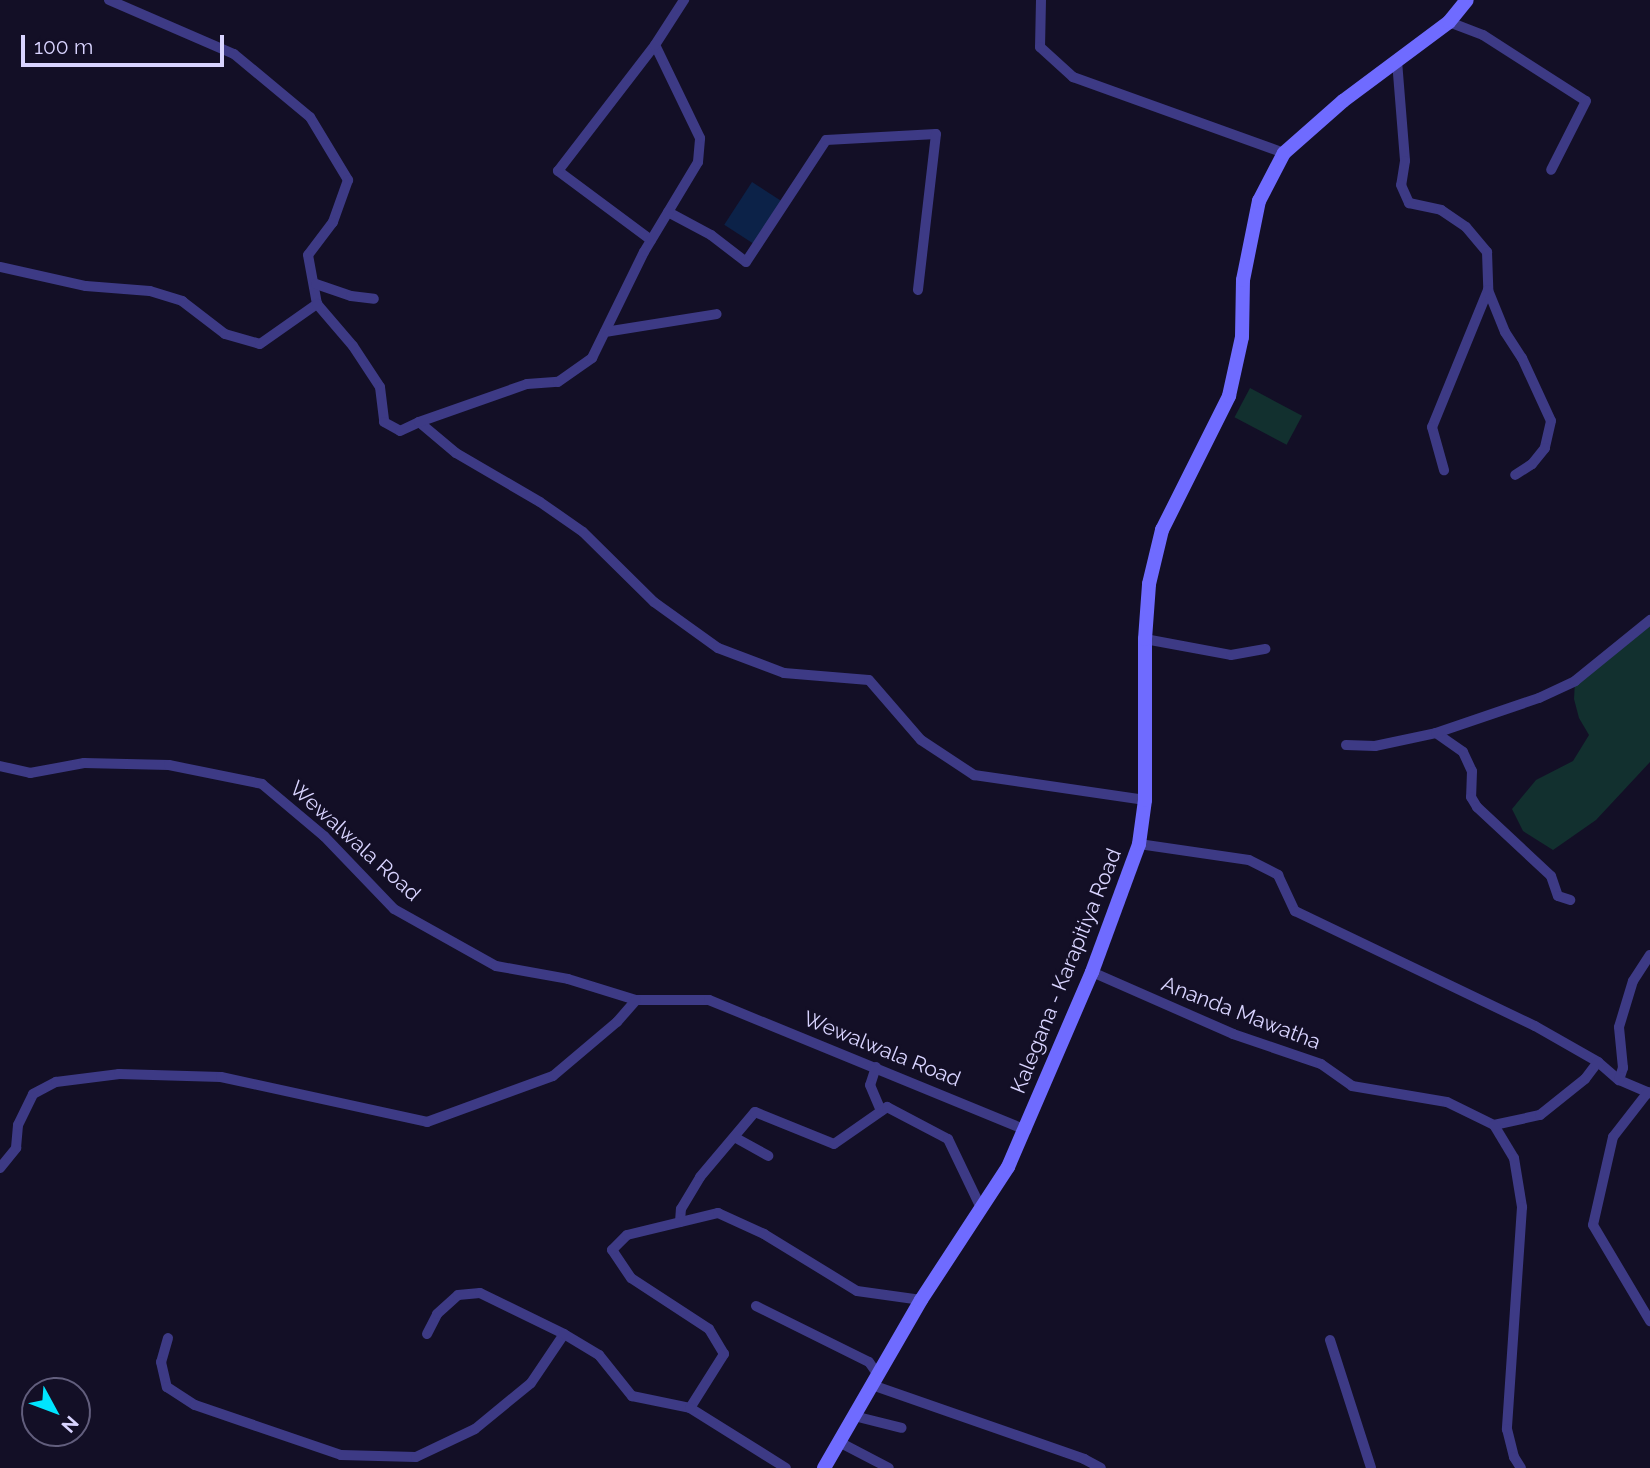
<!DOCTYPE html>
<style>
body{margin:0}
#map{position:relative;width:1650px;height:1468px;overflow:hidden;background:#130f26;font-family:Raleway,sans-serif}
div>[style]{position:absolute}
.green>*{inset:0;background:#12302f;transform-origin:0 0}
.water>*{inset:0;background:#0c2248;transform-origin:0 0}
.minor>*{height:10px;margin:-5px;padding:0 5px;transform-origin:5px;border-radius:5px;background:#3d3a85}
.secondary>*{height:14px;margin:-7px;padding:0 7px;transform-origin:7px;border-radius:7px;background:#6f6bff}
span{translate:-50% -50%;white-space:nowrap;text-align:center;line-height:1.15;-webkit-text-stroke:5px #130f26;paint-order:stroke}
.street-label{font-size:21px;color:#d9d4ff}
.north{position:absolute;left:21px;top:1377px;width:70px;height:70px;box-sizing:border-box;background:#130f26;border:2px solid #625e7d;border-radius:50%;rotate:131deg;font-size:19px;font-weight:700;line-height:28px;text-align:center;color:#d9d4ff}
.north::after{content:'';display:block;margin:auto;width:24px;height:32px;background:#00e5ff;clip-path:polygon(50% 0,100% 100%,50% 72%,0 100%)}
.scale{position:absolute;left:21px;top:35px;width:203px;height:32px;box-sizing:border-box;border:4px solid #d9d4ff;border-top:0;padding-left:9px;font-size:21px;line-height:24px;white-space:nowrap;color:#d9d4ff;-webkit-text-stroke:5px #130f26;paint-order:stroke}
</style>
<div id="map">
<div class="green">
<div style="left:1250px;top:388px;width:59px;height:33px;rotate:28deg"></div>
<div style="clip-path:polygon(1650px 620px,1650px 762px,1596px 820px,1553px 850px,1523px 831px,1512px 809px,1536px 780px,1573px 761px,1589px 735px,1579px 718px,1574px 699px,1575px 681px)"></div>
</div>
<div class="water">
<div style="left:752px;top:182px;width:35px;height:51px;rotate:33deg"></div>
</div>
<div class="minor">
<div style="left:109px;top:0;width:136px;rotate:23.4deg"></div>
<div style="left:234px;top:54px;width:99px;rotate:39.7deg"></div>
<div style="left:310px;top:117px;width:74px;rotate:58.9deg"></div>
<div style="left:348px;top:180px;width:45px;rotate:109.7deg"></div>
<div style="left:333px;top:222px;width:41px;rotate:127.1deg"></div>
<div style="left:308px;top:255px;width:50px;rotate:79.6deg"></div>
<div style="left:1041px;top:0;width:47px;rotate:91.2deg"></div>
<div style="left:1040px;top:47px;width:45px;rotate:42.3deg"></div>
<div style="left:1073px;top:77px;width:224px;rotate:19.8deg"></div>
<div style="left:1449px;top:22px;width:36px;rotate:21deg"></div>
<div style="left:1483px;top:35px;width:122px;rotate:32.7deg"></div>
<div style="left:1586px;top:101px;width:77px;rotate:116.9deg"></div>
<div style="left:1397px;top:61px;width:100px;rotate:85.4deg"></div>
<div style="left:1405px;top:161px;width:24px;rotate:99deg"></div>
<div style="left:1401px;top:185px;width:20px;rotate:66deg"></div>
<div style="left:1409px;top:203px;width:33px;rotate:12deg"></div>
<div style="left:1441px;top:210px;width:30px;rotate:34deg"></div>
<div style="left:1466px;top:227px;width:33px;rotate:50deg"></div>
<div style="left:1487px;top:252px;width:38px;rotate:88deg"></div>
<div style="left:1488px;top:290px;width:148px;rotate:112.2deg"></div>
<div style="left:1432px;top:427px;width:45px;rotate:74.4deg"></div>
<div style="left:668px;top:212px;width:49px;rotate:28.1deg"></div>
<div style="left:711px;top:235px;width:44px;rotate:37.6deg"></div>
<div style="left:746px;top:262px;width:146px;rotate:-56.7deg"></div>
<div style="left:826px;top:140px;width:110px;rotate:-3.1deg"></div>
<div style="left:936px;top:134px;width:157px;rotate:96.6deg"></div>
<div style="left:651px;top:240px;width:116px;rotate:-143.4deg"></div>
<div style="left:558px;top:171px;width:159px;rotate:-52.4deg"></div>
<div style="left:0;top:267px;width:88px;rotate:12.5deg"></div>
<div style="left:86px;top:286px;width:64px;rotate:4.5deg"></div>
<div style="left:150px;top:291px;width:34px;rotate:17deg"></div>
<div style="left:182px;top:301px;width:54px;rotate:37.5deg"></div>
<div style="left:225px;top:334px;width:36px;rotate:16deg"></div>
<div style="left:260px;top:344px;width:70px;rotate:-35.1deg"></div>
<div style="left:317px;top:304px;width:55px;rotate:49.4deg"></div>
<div style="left:353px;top:346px;width:49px;rotate:56.6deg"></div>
<div style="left:380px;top:387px;width:35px;rotate:83deg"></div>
<div style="left:384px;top:422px;width:18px;rotate:29deg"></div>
<div style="left:400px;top:431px;width:21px;rotate:-25deg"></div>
<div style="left:419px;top:422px;width:48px;rotate:40deg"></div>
<div style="left:456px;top:453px;width:97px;rotate:30.3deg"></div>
<div style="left:540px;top:502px;width:52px;rotate:34.9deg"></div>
<div style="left:583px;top:532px;width:100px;rotate:44.6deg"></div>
<div style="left:654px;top:602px;width:79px;rotate:35.7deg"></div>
<div style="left:718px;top:648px;width:71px;rotate:20.7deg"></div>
<div style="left:784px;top:673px;width:85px;rotate:4.7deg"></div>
<div style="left:869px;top:680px;width:79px;rotate:49.1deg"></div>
<div style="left:921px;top:740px;width:64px;rotate:33.4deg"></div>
<div style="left:974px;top:775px;width:173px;rotate:8.3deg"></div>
<div style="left:316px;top:284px;width:37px;rotate:19deg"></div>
<div style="left:351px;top:296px;width:23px;rotate:7deg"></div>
<div style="left:1488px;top:290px;width:45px;rotate:68deg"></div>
<div style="left:1505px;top:332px;width:31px;rotate:57deg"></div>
<div style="left:1522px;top:358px;width:69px;rotate:65.3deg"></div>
<div style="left:1551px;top:421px;width:28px;rotate:103deg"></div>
<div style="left:1545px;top:448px;width:21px;rotate:129deg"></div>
<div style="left:1532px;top:464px;width:20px;rotate:147deg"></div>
<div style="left:605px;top:332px;width:113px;rotate:-9.1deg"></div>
<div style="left:419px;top:422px;width:114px;rotate:-19.4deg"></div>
<div style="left:527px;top:384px;width:31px;rotate:-4deg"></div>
<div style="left:558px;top:382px;width:42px;rotate:-35.2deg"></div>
<div style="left:592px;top:358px;width:118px;rotate:-63.9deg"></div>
<div style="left:644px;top:252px;width:105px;rotate:-59deg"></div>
<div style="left:698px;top:162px;width:24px;rotate:-85deg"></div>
<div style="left:700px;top:138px;width:103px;rotate:-115.8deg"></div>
<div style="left:655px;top:45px;width:54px;rotate:-57.2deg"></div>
<div style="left:1145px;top:639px;width:87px;rotate:10.5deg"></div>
<div style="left:1231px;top:655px;width:35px;rotate:-10deg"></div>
<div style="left:1436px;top:733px;width:33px;rotate:35deg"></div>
<div style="left:1463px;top:752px;width:21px;rotate:65deg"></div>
<div style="left:1472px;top:771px;width:26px;rotate:92deg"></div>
<div style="left:1471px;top:797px;width:12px;rotate:59deg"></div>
<div style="left:1477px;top:807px;width:101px;rotate:43deg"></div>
<div style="left:1551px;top:876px;width:21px;rotate:71deg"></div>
<div style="left:1558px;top:896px;width:13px;rotate:18deg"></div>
<div style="left:1346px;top:745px;width:29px;rotate:2deg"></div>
<div style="left:1375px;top:746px;width:62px;rotate:-12deg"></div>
<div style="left:1436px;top:733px;width:109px;rotate:-18.8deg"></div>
<div style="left:1539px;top:698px;width:40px;rotate:-25deg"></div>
<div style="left:1575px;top:681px;width:97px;rotate:-39.1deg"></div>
<div style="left:0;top:766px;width:31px;rotate:13deg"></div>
<div style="left:30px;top:773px;width:55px;rotate:-10.5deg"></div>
<div style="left:84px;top:763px;width:85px;rotate:1.3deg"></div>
<div style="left:169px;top:765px;width:95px;rotate:11.5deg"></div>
<div style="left:262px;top:784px;width:81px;rotate:40deg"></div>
<div style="left:324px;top:836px;width:101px;rotate:46.2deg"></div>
<div style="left:394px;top:909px;width:117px;rotate:29.2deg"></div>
<div style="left:496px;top:966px;width:73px;rotate:10.2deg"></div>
<div style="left:568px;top:979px;width:71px;rotate:17.2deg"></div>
<div style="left:636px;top:1000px;width:73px"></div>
<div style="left:709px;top:1000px;width:343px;rotate:22.3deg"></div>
<div style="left:1139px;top:844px;width:111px;rotate:8.3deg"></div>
<div style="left:1249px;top:860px;width:33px;rotate:27deg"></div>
<div style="left:1278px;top:875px;width:40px;rotate:65deg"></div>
<div style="left:1295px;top:911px;width:266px;rotate:25.6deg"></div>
<div style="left:1535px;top:1026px;width:73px;rotate:29.7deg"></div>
<div style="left:1598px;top:1062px;width:28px;rotate:41deg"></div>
<div style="left:1619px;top:1080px;width:34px;rotate:23deg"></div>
<div style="left:1092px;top:972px;width:154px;rotate:23.7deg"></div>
<div style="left:1233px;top:1034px;width:93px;rotate:18.8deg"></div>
<div style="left:1321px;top:1064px;width:38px;rotate:35deg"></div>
<div style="left:1352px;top:1086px;width:96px;rotate:9.6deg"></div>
<div style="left:1447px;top:1102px;width:52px;rotate:26.1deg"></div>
<div style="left:1494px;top:1125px;width:47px;rotate:-12.3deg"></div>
<div style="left:1540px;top:1115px;width:58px;rotate:-38.7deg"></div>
<div style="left:1585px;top:1079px;width:21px;rotate:-53deg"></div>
<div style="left:876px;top:1067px;width:19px;rotate:108deg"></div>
<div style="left:870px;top:1085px;width:28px;rotate:67deg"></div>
<div style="left:1619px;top:1080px;width:13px;rotate:-72deg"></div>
<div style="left:1623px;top:1068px;width:41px;rotate:-95.6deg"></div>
<div style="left:1619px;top:1027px;width:48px;rotate:-73.1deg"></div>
<div style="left:1633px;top:981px;width:31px;rotate:-57deg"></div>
<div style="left:1648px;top:1092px;width:57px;rotate:127.9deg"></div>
<div style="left:1613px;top:1137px;width:90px;rotate:102.8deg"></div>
<div style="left:1593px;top:1225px;width:112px;rotate:59.3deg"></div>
<div style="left:1494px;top:1125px;width:39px;rotate:59deg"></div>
<div style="left:1514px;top:1158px;width:50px;rotate:80.7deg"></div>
<div style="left:1522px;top:1207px;width:223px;rotate:93.9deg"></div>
<div style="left:1507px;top:1429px;width:29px;rotate:76deg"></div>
<div style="left:1514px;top:1457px;width:13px;rotate:58deg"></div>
<div style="left:736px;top:1138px;width:37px;rotate:29deg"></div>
<div style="left:0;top:1168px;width:26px;rotate:-51deg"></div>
<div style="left:16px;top:1148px;width:23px;rotate:-85deg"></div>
<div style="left:18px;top:1125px;width:34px;rotate:-64deg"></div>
<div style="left:33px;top:1094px;width:26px;rotate:-28deg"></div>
<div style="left:56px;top:1082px;width:64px;rotate:-7.2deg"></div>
<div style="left:119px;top:1074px;width:102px;rotate:1.7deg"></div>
<div style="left:221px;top:1077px;width:211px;rotate:12.3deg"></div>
<div style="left:427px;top:1122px;width:134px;rotate:-20.1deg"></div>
<div style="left:553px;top:1076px;width:84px;rotate:-40.2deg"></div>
<div style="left:617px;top:1022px;width:29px;rotate:-49deg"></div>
<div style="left:680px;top:1222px;width:13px;rotate:-86deg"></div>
<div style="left:681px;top:1209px;width:37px;rotate:-59deg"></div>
<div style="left:700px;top:1177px;width:85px;rotate:-49.8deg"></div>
<div style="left:755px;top:1112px;width:85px;rotate:22.1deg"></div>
<div style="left:834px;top:1144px;width:65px;rotate:-34.9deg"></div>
<div style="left:887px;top:1107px;width:69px;rotate:27.7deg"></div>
<div style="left:948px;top:1139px;width:76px;rotate:64.4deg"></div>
<div style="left:756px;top:1306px;width:126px;rotate:26.4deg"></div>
<div style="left:869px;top:1362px;width:16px;rotate:55deg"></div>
<div style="left:427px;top:1334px;width:22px;rotate:-63deg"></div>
<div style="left:437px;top:1314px;width:28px;rotate:-42deg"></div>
<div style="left:458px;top:1295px;width:22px;rotate:-5deg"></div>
<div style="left:480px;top:1293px;width:93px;rotate:26deg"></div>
<div style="left:168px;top:1338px;width:25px;rotate:106deg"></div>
<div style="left:161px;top:1362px;width:26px;rotate:77deg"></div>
<div style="left:167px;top:1387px;width:33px;rotate:33deg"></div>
<div style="left:195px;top:1405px;width:154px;rotate:18.9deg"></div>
<div style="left:341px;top:1455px;width:75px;rotate:1.5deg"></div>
<div style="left:416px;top:1457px;width:65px;rotate:-25.4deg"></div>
<div style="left:475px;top:1429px;width:72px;rotate:-39.4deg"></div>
<div style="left:531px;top:1383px;width:59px;rotate:-56deg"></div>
<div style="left:564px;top:1334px;width:41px;rotate:31deg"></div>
<div style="left:599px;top:1355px;width:53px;rotate:51.2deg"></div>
<div style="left:632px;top:1396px;width:59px;rotate:11.7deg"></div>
<div style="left:690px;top:1408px;width:64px;rotate:-57.8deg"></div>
<div style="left:724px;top:1354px;width:29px;rotate:-121deg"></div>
<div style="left:709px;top:1329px;width:93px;rotate:-146.8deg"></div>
<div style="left:631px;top:1278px;width:34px;rotate:-124deg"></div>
<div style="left:612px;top:1250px;width:21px;rotate:-45deg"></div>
<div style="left:627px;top:1235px;width:94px;rotate:-13.6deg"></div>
<div style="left:718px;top:1213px;width:51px;rotate:24.5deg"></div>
<div style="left:764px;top:1234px;width:109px;rotate:31.5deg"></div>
<div style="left:857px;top:1291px;width:65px;rotate:8deg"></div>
<div style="left:1330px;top:1340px;width:134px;rotate:72.2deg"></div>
<div style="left:872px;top:1385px;width:225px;rotate:19.2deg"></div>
<div style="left:1084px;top:1459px;width:19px;rotate:28deg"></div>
<div style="left:690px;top:1408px;width:113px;rotate:32deg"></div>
<div style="left:854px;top:1416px;width:49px;rotate:14deg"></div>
<div style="left:839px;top:1442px;width:56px;rotate:27.5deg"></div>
</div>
<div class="secondary">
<div style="left:824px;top:1468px;width:194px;rotate:-60deg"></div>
<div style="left:921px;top:1300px;width:159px;rotate:-56.8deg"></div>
<div style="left:1008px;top:1167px;width:212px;rotate:-66.7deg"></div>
<div style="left:1092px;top:972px;width:136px;rotate:-69.8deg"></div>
<div style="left:1139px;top:844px;width:44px;rotate:-82.2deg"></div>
<div style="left:1145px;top:800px;width:161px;rotate:-90deg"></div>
<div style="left:1145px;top:639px;width:55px;rotate:-85.8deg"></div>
<div style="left:1149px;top:584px;width:56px;rotate:-76.5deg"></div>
<div style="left:1162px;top:530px;width:150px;rotate:-63.4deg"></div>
<div style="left:1229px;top:396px;width:60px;rotate:-77.6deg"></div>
<div style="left:1242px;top:337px;width:57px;rotate:-89deg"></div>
<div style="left:1243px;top:280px;width:81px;rotate:-78.6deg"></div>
<div style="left:1259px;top:201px;width:54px;rotate:-62.5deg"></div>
<div style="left:1284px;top:153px;width:79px;rotate:-41.4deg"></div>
<div style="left:1343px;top:101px;width:132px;rotate:-36.7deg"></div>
<div style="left:1449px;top:22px;width:28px;rotate:-51deg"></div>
</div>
<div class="street-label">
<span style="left:355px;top:841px;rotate:42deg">Wewalwala Road</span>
<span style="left:1066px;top:971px;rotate:-68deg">Kalegana - Karapitiya Road</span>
<span style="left:1241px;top:1013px;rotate:21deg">Ananda Mawatha</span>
<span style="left:882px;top:1049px;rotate:22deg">Wewalwala Road</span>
</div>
<div class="north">N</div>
<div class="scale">100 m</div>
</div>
